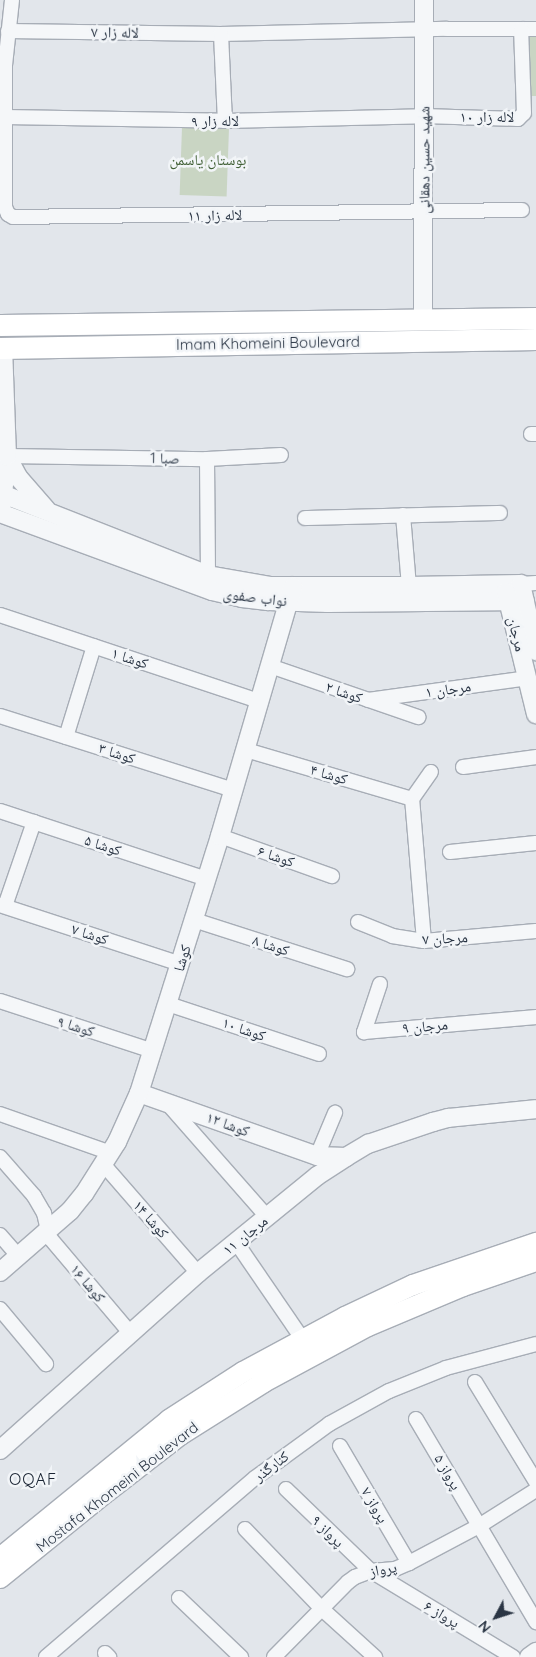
<!DOCTYPE html>
<meta charset="utf-8">
<style>
body{margin:0}
#map{position:relative;width:536px;height:1657px;overflow:hidden;background:#e2e6eb;font-family:Quicksand,"Noto Naskh Arabic",sans-serif}
div>[style]{position:absolute}
.green>*{inset:0;background:#c9d5c3;transform-origin:0 0}
.roads{filter:drop-shadow(1px 0 #a7adb6) drop-shadow(-1px 0 #a7adb6) drop-shadow(0 1px #a7adb6) drop-shadow(0 -1px #a7adb6)}
.minor>*{height:14px;margin:-7px;padding:0 7px;transform-origin:7px;border-radius:7px;background:#f5f7f9}
.tertiary>*{height:18px;margin:-9px;padding:0 9px;transform-origin:9px;border-radius:9px;background:#f5f7f9}
.secondary>*{height:20px;margin:-10px;padding:0 10px;transform-origin:10px;border-radius:10px;background:#fff}
.primary>*{height:21px;margin:-10.5px;padding:0 10.5px;transform-origin:10.5px;border-radius:10.5px;background:#fff}
span{translate:-50% -50%;white-space:nowrap;text-align:center;line-height:1.15;-webkit-text-stroke:5px #f2f5f8;paint-order:stroke}
.street-label{font-size:15px;color:#2a3544}
.park-label{font-size:15px;color:#416036}
.neighbourhood-label{font-size:16px;color:#1c2635;letter-spacing:1px}
.north{position:absolute;left:471px;top:1592px;width:50px;height:50px;-webkit-text-stroke:4px #f2f5f8;paint-order:stroke;rotate:230deg;font-size:14px;font-weight:700;line-height:20px;text-align:center;color:#2a3544}
.north::after{content:'';display:block;margin:auto;width:18px;height:22px;background:#2a3544;clip-path:polygon(50% 0,100% 100%,50% 72%,0 100%)}
</style>
<div id="map">
<div class="green">
<div style="clip-path:polygon(529px 37px,536px 37px,536px 96px,530px 96px)"></div>
<div style="left:182px;top:127px;width:47px;height:68px;rotate:2deg"></div>
</div>
<div class="roads">
<div class="minor">
<div style="left:12px;top:0;width:66px;rotate:96.1deg"></div>
<div style="left:5px;top:66px;width:141px;rotate:90deg"></div>
<div style="left:5px;top:207px;width:8px;rotate:67deg"></div>
<div style="left:8px;top:214px;width:6px;rotate:31deg"></div>
<div style="left:13px;top:217px;width:509px;rotate:-0.79deg"></div>
<div style="left:8px;top:31px;width:213px;rotate:0.8deg"></div>
<div style="left:221px;top:34px;width:226px;rotate:-1.3deg"></div>
<div style="left:447px;top:29px;width:89px"></div>
<div style="left:221px;top:34px;width:87px;rotate:87.4deg"></div>
<div style="left:5px;top:117px;width:220px;rotate:1deg"></div>
<div style="left:225px;top:121px;width:199px;rotate:-1.4deg"></div>
<div style="left:424px;top:116px;width:94px;rotate:1.8deg"></div>
<div style="left:518px;top:119px;width:8px;rotate:-45deg"></div>
<div style="left:524px;top:113px;width:84px;rotate:-92deg"></div>
<div style="left:531px;top:434px;width:5px"></div>
<div style="left:7px;top:456px;width:200px;rotate:0.9deg"></div>
<div style="left:207px;top:459px;width:116px;rotate:89.5deg"></div>
<div style="left:207px;top:459px;width:74px;rotate:-3.1deg"></div>
<div style="left:403px;top:515px;width:71px;rotate:85.2deg"></div>
<div style="left:305px;top:518px;width:195px;rotate:-1.5deg"></div>
<div style="left:521px;top:584px;width:15px;rotate:-4deg"></div>
<div style="left:0;top:615px;width:273px;rotate:18.4deg"></div>
<div style="left:270px;top:666px;width:157px;rotate:19deg"></div>
<div style="left:368px;top:700px;width:162px;rotate:-7.8deg"></div>
<div style="left:0;top:716px;width:244px;rotate:17.6deg"></div>
<div style="left:66px;top:737px;width:95px;rotate:-72.9deg"></div>
<div style="left:246px;top:750px;width:173px;rotate:16.4deg"></div>
<div style="left:463px;top:767px;width:74px;rotate:-7.8deg"></div>
<div style="left:0;top:811px;width:218px;rotate:18.2deg"></div>
<div style="left:220px;top:836px;width:119px;rotate:19.7deg"></div>
<div style="left:450px;top:852px;width:86px;rotate:-6deg"></div>
<div style="left:0;top:905px;width:190px;rotate:18.1deg"></div>
<div style="left:5px;top:906px;width:89px;rotate:-71deg"></div>
<div style="left:194px;top:920px;width:161px;rotate:17.8deg"></div>
<div style="left:358px;top:922px;width:37px;rotate:22deg"></div>
<div style="left:392px;top:936px;width:32px;rotate:9deg"></div>
<div style="left:424px;top:941px;width:112px;rotate:-5.1deg"></div>
<div style="left:424px;top:941px;width:143px;rotate:-94.8deg"></div>
<div style="left:412px;top:799px;width:33px;rotate:-55deg"></div>
<div style="left:380px;top:984px;width:51px;rotate:108.4deg"></div>
<div style="left:364px;top:1032px;width:173px;rotate:-5deg"></div>
<div style="left:0;top:1001px;width:161px;rotate:18.1deg"></div>
<div style="left:168px;top:1004px;width:159px;rotate:18.3deg"></div>
<div style="left:167px;top:1103px;width:152px;rotate:48.7deg"></div>
<div style="left:0;top:1114px;width:118px;rotate:19.4deg"></div>
<div style="left:317px;top:1156px;width:47px;rotate:-67.3deg"></div>
<div style="left:0;top:1157px;width:52px;rotate:48.9deg"></div>
<div style="left:34px;top:1196px;width:20px;rotate:60deg"></div>
<div style="left:44px;top:1213px;width:26px;rotate:77deg"></div>
<div style="left:50px;top:1238px;width:126px;rotate:49.8deg"></div>
<div style="left:104px;top:1165px;width:143px;rotate:49deg"></div>
<div style="left:0;top:1235px;width:28px;rotate:49deg"></div>
<div style="left:236px;top:1242px;width:119px;rotate:55.6deg"></div>
<div style="left:0;top:1309px;width:72px;rotate:50.1deg"></div>
<div style="left:475px;top:1382px;width:117px;rotate:58.6deg"></div>
<div style="left:416px;top:1419px;width:236px;rotate:59.4deg"></div>
<div style="left:340px;top:1446px;width:136px;rotate:59.5deg"></div>
<div style="left:286px;top:1489px;width:118px;rotate:44deg"></div>
<div style="left:371px;top:1571px;width:166px;rotate:31.2deg"></div>
<div style="left:245px;top:1529px;width:111px;rotate:46.1deg"></div>
<div style="left:322px;top:1609px;width:72px;rotate:42.2deg"></div>
<div style="left:179px;top:1598px;width:86px;rotate:43.6deg"></div>
<div style="left:105px;top:1653px;width:6px;rotate:45deg"></div>
<div style="left:46px;top:1657px;width:275px;rotate:-40.6deg"></div>
<div style="left:255px;top:1478px;width:92px;rotate:-36.1deg"></div>
<div style="left:329px;top:1424px;width:68px;rotate:-28.8deg"></div>
<div style="left:389px;top:1391px;width:61px;rotate:-22deg"></div>
<div style="left:446px;top:1368px;width:93px;rotate:-14.9deg"></div>
<div style="left:274px;top:1657px;width:105px;rotate:-45.4deg"></div>
<div style="left:348px;top:1582px;width:9px;rotate:-36deg"></div>
<div style="left:355px;top:1577px;width:17px;rotate:-21deg"></div>
<div style="left:371px;top:1571px;width:24px;rotate:-5deg"></div>
<div style="left:395px;top:1569px;width:15px;rotate:-23deg"></div>
<div style="left:409px;top:1563px;width:79px;rotate:-27.9deg"></div>
<div style="left:479px;top:1526px;width:67px;rotate:-32.3deg"></div>
</div>
<div class="tertiary">
<div style="left:423px;top:320px;width:320px;rotate:-89.8deg"></div>
<div style="left:7px;top:456px;width:24px;rotate:62deg"></div>
<div style="left:18px;top:477px;width:43px;rotate:48.8deg"></div>
<div style="left:0;top:493px;width:224px;rotate:21.5deg"></div>
<div style="left:208px;top:575px;width:64px;rotate:9.9deg"></div>
<div style="left:271px;top:586px;width:138px"></div>
<div style="left:409px;top:586px;width:112px;rotate:-1deg"></div>
<div style="left:521px;top:584px;width:69px;rotate:77.4deg"></div>
<div style="left:2px;top:504px;width:48px;rotate:-84.1deg"></div>
<div style="left:7px;top:456px;width:108px;rotate:-92.1deg"></div>
<div style="left:0;top:513px;width:226px;rotate:20.2deg"></div>
<div style="left:212px;top:591px;width:31px;rotate:13deg"></div>
<div style="left:242px;top:598px;width:26px;rotate:7deg"></div>
<div style="left:268px;top:601px;width:60px;rotate:1.9deg"></div>
<div style="left:328px;top:603px;width:197px;rotate:-0.6deg"></div>
<div style="left:506px;top:592px;width:126px;rotate:76.2deg"></div>
<div style="left:139px;top:1093px;width:189px;rotate:19.5deg"></div>
<div style="left:317px;top:1156px;width:29px;rotate:2deg"></div>
<div style="left:0;top:1272px;width:93px;rotate:-41.1deg"></div>
<div style="left:70px;top:1211px;width:22px;rotate:-51deg"></div>
<div style="left:84px;top:1194px;width:62px;rotate:-57.6deg"></div>
<div style="left:117px;top:1142px;width:54px;rotate:-65.8deg"></div>
<div style="left:139px;top:1093px;width:269px;rotate:-72.5deg"></div>
<div style="left:220px;top:836px;width:260px;rotate:-73.7deg"></div>
<div style="left:0;top:1450px;width:266px;rotate:-41.8deg"></div>
<div style="left:198px;top:1273px;width:154px;rotate:-39.2deg"></div>
<div style="left:317px;top:1176px;width:35px;rotate:-33deg"></div>
<div style="left:346px;top:1157px;width:26px;rotate:-31deg"></div>
<div style="left:368px;top:1144px;width:69px;rotate:-18.7deg"></div>
<div style="left:433px;top:1122px;width:16px;rotate:-15deg"></div>
<div style="left:448px;top:1118px;width:88px;rotate:-5.8deg"></div>
<div style="left:529px;top:1657px;width:9px;rotate:-36deg"></div>
</div>
<div class="secondary">
<div style="left:0;top:1558px;width:218px;rotate:-39.2deg"></div>
<div style="left:169px;top:1420px;width:88px;rotate:-33deg"></div>
<div style="left:243px;top:1372px;width:116px;rotate:-28.3deg"></div>
<div style="left:345px;top:1317px;width:75px;rotate:-25.2deg"></div>
<div style="left:413px;top:1285px;width:130px;rotate:-18.9deg"></div>
<div style="left:0;top:1578px;width:135px;rotate:-39deg"></div>
<div style="left:105px;top:1493px;width:95px;rotate:-37.7deg"></div>
<div style="left:180px;top:1435px;width:99px;rotate:-32.2deg"></div>
<div style="left:264px;top:1382px;width:118px;rotate:-28.3deg"></div>
<div style="left:368px;top:1326px;width:103px;rotate:-22.8deg"></div>
<div style="left:463px;top:1286px;width:77px;rotate:-18.9deg"></div>
</div>
<div class="primary">
<div style="left:0;top:325px;width:536px;rotate:-0.75deg"></div>
<div style="left:0;top:348px;width:536px;rotate:-0.96deg"></div>
</div>
</div>
<div class="street-label">
<span style="left:115px;top:32px;rotate:1deg">لاله زار ۷</span>
<span style="left:487px;top:117px">لاله زار ۱۰</span>
<span style="left:215px;top:121px">لاله زار ۹</span>
<span style="left:424px;top:160px;rotate:-90deg">شهید حسین دهقانی</span>
<span style="left:215px;top:215px;rotate:-1deg">لاله زار ۱۱</span>
<span style="left:268px;top:343px;rotate:-1deg">Imam Khomeini Boulevard</span>
<span style="left:165px;top:458px;rotate:1deg">صبا 1</span>
<span style="left:255px;top:597px;rotate:7deg">نواب صفوی</span>
<span style="left:517px;top:634px;rotate:76deg">مرجان</span>
<span style="left:130px;top:658px;rotate:18deg">کوشا ۱</span>
<span style="left:448px;top:689px;rotate:-8deg">مرجان ۱</span>
<span style="left:344px;top:692px;rotate:19deg">کوشا ۲</span>
<span style="left:117px;top:753px;rotate:18deg">کوشا ۳</span>
<span style="left:329px;top:774px;rotate:16deg">کوشا ۴</span>
<span style="left:103px;top:845px;rotate:18deg">کوشا ۵</span>
<span style="left:276px;top:856px;rotate:19deg">کوشا ۶</span>
<span style="left:90px;top:934px;rotate:18deg">کوشا ۷</span>
<span style="left:445px;top:938px;rotate:-3deg">مرجان ۷</span>
<span style="left:271px;top:945px;rotate:18deg">کوشا ۸</span>
<span style="left:182px;top:958px;rotate:-73deg">کوشا</span>
<span style="left:76px;top:1026px;rotate:18deg">کوشا ۹</span>
<span style="left:425px;top:1026px;rotate:-5deg">مرجان ۹</span>
<span style="left:244px;top:1029px;rotate:19deg">کوشا ۱۰</span>
<span style="left:228px;top:1124px;rotate:20deg">کوشا ۱۲</span>
<span style="left:151px;top:1219px;rotate:49deg">کوشا ۱۴</span>
<span style="left:245px;top:1235px;rotate:-39deg">مرجان ۱۱</span>
<span style="left:88px;top:1283px;rotate:50deg">کوشا ۱۶</span>
<span style="left:271px;top:1466px;rotate:-37deg">کنارگذر</span>
<span style="left:448px;top:1472px;rotate:60deg">پرواز ۵</span>
<span style="left:117px;top:1487px;rotate:-38deg">Mostafa Khomeini Boulevard</span>
<span style="left:375px;top:1505px;rotate:60deg">پرواز ۷</span>
<span style="left:328px;top:1531px;rotate:44deg">پرواز ۹</span>
<span style="left:383px;top:1569px;rotate:-11deg">پرواز</span>
<span style="left:442px;top:1614px;rotate:31deg">پرواز ۶</span>
</div>
<div class="park-label">
<span style="left:208px;top:160px">بوستان یاسمن</span>
</div>
<div class="neighbourhood-label">
<span style="left:33px;top:1479px">OQAF</span>
</div>
<div class="north">N</div>
</div>
